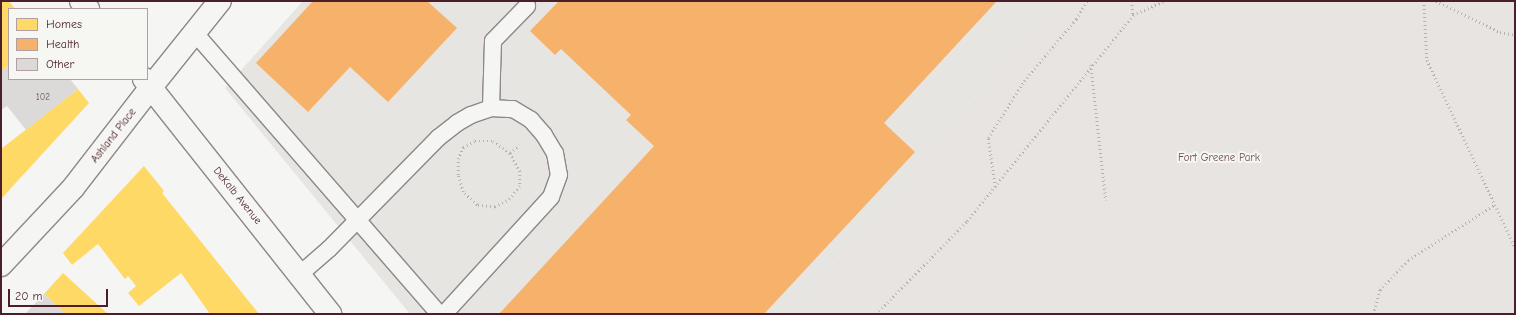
<!DOCTYPE html>
<style>
body{margin:0}
#map{position:relative;width:1516px;height:315px;overflow:hidden;background:#f5f5f3;font-family:"Comic Neue",sans-serif}
div>[style]{position:absolute}
.built>*{inset:0;background:#e7e5e2}
.green>*{inset:0;background:#e8e4e2}
.homes>*{inset:0;background:#ffd966}
.health>*{inset:0;background:#f6b26b}
.building>*{inset:0;background:#dcdad9}
.path>*{height:2.5px;margin-top:-1.25px;transform-origin:0;background:repeating-linear-gradient(90deg,#b6b2b2 0 1px,transparent 0 4px)}
.roads{filter:drop-shadow(1px 0 #8f8788) drop-shadow(-1px 0 #8f8788) drop-shadow(0 1px #8f8788) drop-shadow(0 -1px #8f8788)}
.lane>*{height:16px;margin:-8px;padding:0 8px;transform-origin:8px;border-radius:8px;background:#f5f5f3}
.street>*{height:22px;margin:-11px;padding:0 11px;transform-origin:11px;border-radius:11px;background:#f5f5f3}
.secondary>*{height:22px;margin:-11px;padding:0 11px;transform-origin:11px;border-radius:11px;background:#f5f5f3}
span{translate:-50% -50%;white-space:nowrap;text-align:center;line-height:1.15;-webkit-text-stroke:4px #f6f6f2;paint-order:stroke}
.number-label{font-size:9px;color:#6e4e56}
.number-label span{-webkit-text-stroke-width:0}
.street-label{font-size:11px;color:#4a1f2b}
.park-label{font-size:11px;color:#6f4d56}
.frame{position:absolute;inset:0;border:2px solid #4a1f2b;pointer-events:none}
.legend{position:absolute;left:8px;top:8px;width:140px;height:72px;box-sizing:border-box;background:#f6f6f2;border:1px solid #b1a0a2;margin:0;padding:5px 7px;list-style:none;font-size:12px;color:#4a1f2b}
.legend li{display:flex;align-items:center;gap:8px;height:20px}
.legend b{width:20px;border:1px solid #b1a0a2}
.scale{position:absolute;left:8px;top:289px;width:100px;height:18px;box-sizing:border-box;border:2px solid #4a1f2b;border-top:0;padding-left:5px;font-size:12px;line-height:14px;white-space:nowrap;color:#4a1f2b;-webkit-text-stroke:3px #f6f6f2;paint-order:stroke}
</style>
<div id="map">
<div class="built">
<div style="clip-path:polygon(303px 1px,1055px 1px,791px 314px,410px 314px,225px 88px)"></div>
</div>
<div class="green">
<div style="clip-path:polygon(1055px 1px,1515px 1px,1515px 314px,791px 314px)"></div>
</div>
<div class="homes">
<div style="clip-path:polygon(1px 1px,9px 1px,15px 9px,9px 9px,9px 65px,1px 71px)"></div>
<div style="clip-path:polygon(78px 89px,89px 103px,1px 199px,1px 149px)"></div>
<div style="clip-path:polygon(144px 166px,164px 191px,162px 193px,259px 314px,210px 314px,181px 273px,139px 306px,128px 293px,136px 286px,128px 276px,125px 279px,98px 244px,72px 265px,63px 253px)"></div>
<div style="clip-path:polygon(63px 273px,108px 314px,66px 314px,44px 294px)"></div>
</div>
<div class="health">
<div style="clip-path:polygon(313px 1px,427px 1px,457px 28px,388px 102px,350px 67px,308px 112px,256px 63px)"></div>
<div style="clip-path:polygon(559px 1px,997px 1px,884px 123px,915px 152px,764px 314px,499px 314px,654px 146px,626px 120px,631px 115px,561px 49px,555px 55px,530px 31px)"></div>
</div>
<div class="building">
<div style="clip-path:polygon(9px 65px,9px 79px,70px 79px,78px 89px,26px 130px,7px 106px,1px 110px,1px 71px)"></div>
<div style="clip-path:polygon(44px 294px,66px 314px,25px 314px)"></div>
</div>
<div class="path">
<div style="left:1132px;top:1px;width:13px;rotate:86deg"></div>
<div style="left:1424px;top:1px;width:59px;rotate:87.1deg"></div>
<div style="left:1427px;top:60px;width:207px;rotate:64.8deg"></div>
<div style="left:1436px;top:1px;width:71px;rotate:25.8deg"></div>
<div style="left:1500px;top:32px;width:15px;rotate:11deg"></div>
<div style="left:1091px;top:65px;width:136px;rotate:83.7deg"></div>
<div style="left:475px;top:141px;width:18px"></div>
<div style="left:493px;top:141px;width:21px;rotate:35deg"></div>
<div style="left:510px;top:153px;width:21px;rotate:61deg"></div>
<div style="left:520px;top:171px;width:15px;rotate:90deg"></div>
<div style="left:520px;top:186px;width:16px;rotate:128deg"></div>
<div style="left:510px;top:199px;width:17px;rotate:152deg"></div>
<div style="left:495px;top:207px;width:18px;rotate:-174deg"></div>
<div style="left:477px;top:205px;width:19px;rotate:-137deg"></div>
<div style="left:463px;top:192px;width:18px;rotate:-106deg"></div>
<div style="left:458px;top:175px;width:16px;rotate:-90deg"></div>
<div style="left:458px;top:159px;width:13px;rotate:-67deg"></div>
<div style="left:463px;top:147px;width:13px;rotate:-27deg"></div>
<div style="left:510px;top:153px;width:12px;rotate:-42deg"></div>
<div style="left:995px;top:187px;width:49px;rotate:-98.1deg"></div>
<div style="left:988px;top:138px;width:67px;rotate:-57.7deg"></div>
<div style="left:1024px;top:81px;width:81px;rotate:-50deg"></div>
<div style="left:1076px;top:19px;width:21px;rotate:-59deg"></div>
<div style="left:876px;top:314px;width:130px;rotate:-45.6deg"></div>
<div style="left:967px;top:221px;width:265px;rotate:-51.1deg"></div>
<div style="left:1133px;top:15px;width:34px;rotate:-24deg"></div>
<div style="left:1373px;top:314px;width:25px;rotate:-74deg"></div>
<div style="left:1380px;top:290px;width:41px;rotate:-47deg"></div>
<div style="left:1408px;top:260px;width:102px;rotate:-32.6deg"></div>
</div>
<div class="roads">
<div class="lane">
<div style="left:194px;top:32px;width:374px;rotate:49deg"></div>
<div style="left:491px;top:108px;width:67px;rotate:-88.3deg"></div>
<div style="left:493px;top:41px;width:49px;rotate:-45.8deg"></div>
<div style="left:299px;top:275px;width:40px;rotate:-41deg"></div>
<div style="left:329px;top:249px;width:156px;rotate:-45.5deg"></div>
<div style="left:438px;top:138px;width:24px;rotate:-38deg"></div>
<div style="left:457px;top:123px;width:16px;rotate:-30deg"></div>
<div style="left:471px;top:115px;width:21px;rotate:-19deg"></div>
<div style="left:491px;top:108px;width:22px;rotate:3deg"></div>
<div style="left:513px;top:109px;width:21px;rotate:31deg"></div>
<div style="left:531px;top:120px;width:20px;rotate:49deg"></div>
<div style="left:544px;top:135px;width:21px;rotate:59deg"></div>
<div style="left:555px;top:153px;width:22px;rotate:80deg"></div>
<div style="left:559px;top:175px;width:23px;rotate:110deg"></div>
<div style="left:551px;top:197px;width:159px;rotate:132.4deg"></div>
</div>
<div class="street">
<div style="left:1px;top:265px;width:105px;rotate:-46.9deg"></div>
<div style="left:73px;top:188px;width:128px;rotate:-52.3deg"></div>
</div>
<div class="secondary">
<div style="left:81px;top:1px;width:11px;rotate:49deg"></div>
<div style="left:144px;top:79px;width:300px;rotate:51.6deg"></div>
<div style="left:151px;top:87px;width:110px;rotate:-51.3deg"></div>
</div>
</div>
<div class="number-label">
<span style="left:43px;top:97px">102</span>
</div>
<div class="street-label">
<span style="left:114px;top:136px;rotate:-52deg">Ashland Place</span>
<span style="left:237px;top:196px;rotate:51deg">DeKalb Avenue</span>
</div>
<div class="park-label">
<span style="left:1219px;top:158px">Fort Greene Park</span>
</div>
<div class="frame"></div>
<ul class="legend">
<li><b style="height:11px;background:#ffd966"></b>Homes</li>
<li><b style="height:11px;background:#f6b26b"></b>Health</li>
<li><b style="height:11px;background:#dcdad9"></b>Other</li>
</ul>
<div class="scale">20 m</div>
</div>
